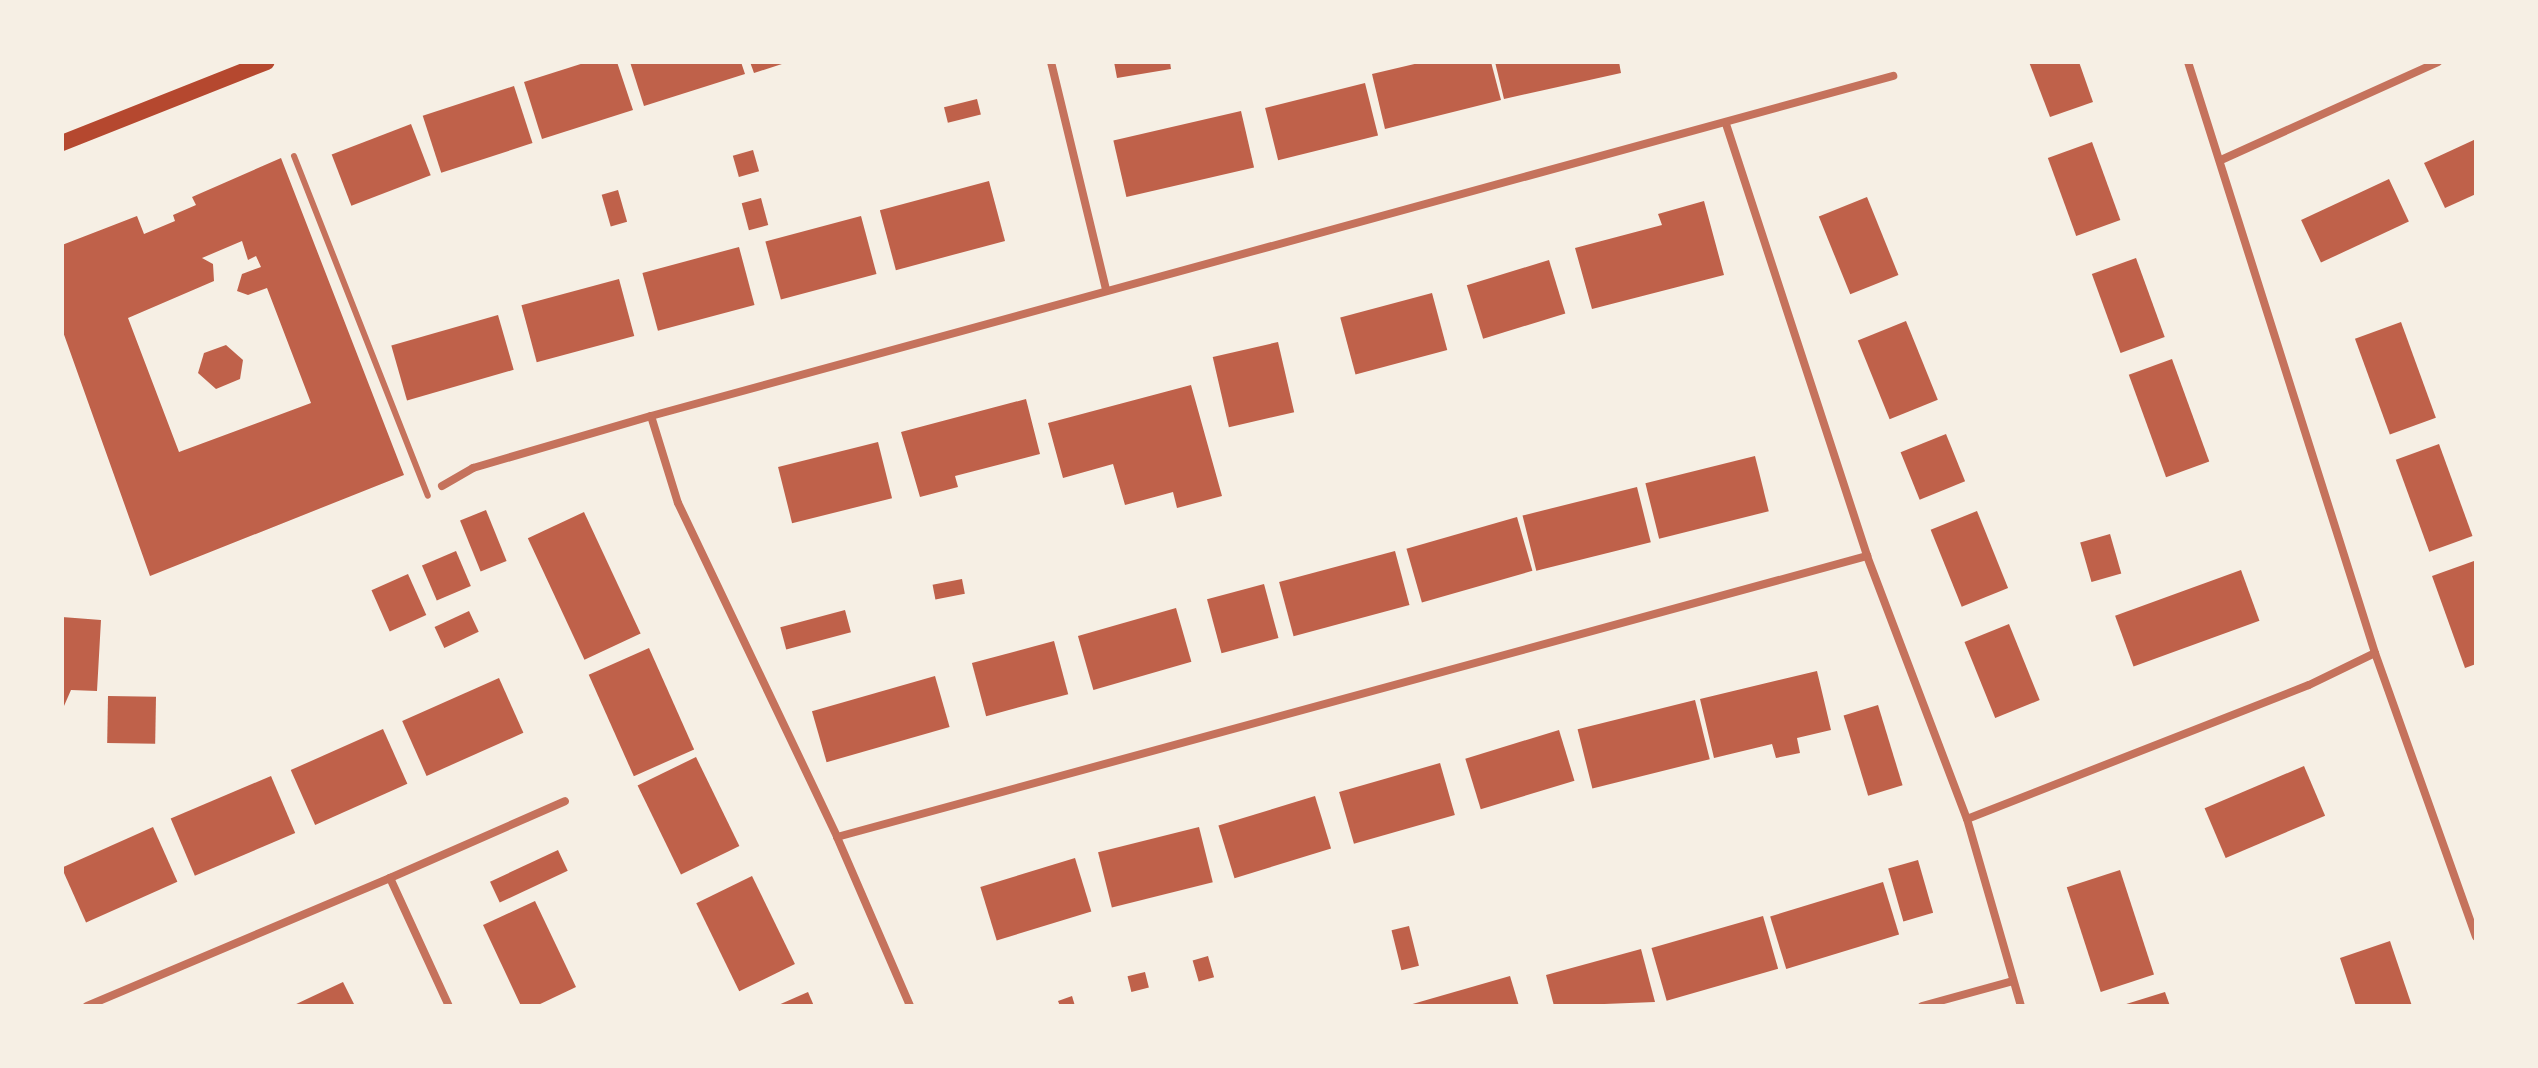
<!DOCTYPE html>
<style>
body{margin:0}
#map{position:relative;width:2538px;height:1068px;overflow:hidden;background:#f6efe4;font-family:"Libre Baskerville",serif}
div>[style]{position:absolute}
.building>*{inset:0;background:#bf614a;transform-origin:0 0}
.service>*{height:6px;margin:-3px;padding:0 3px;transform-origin:3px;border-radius:3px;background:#c5725c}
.minor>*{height:8px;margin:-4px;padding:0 4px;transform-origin:4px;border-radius:4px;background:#c5725c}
.secondary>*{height:16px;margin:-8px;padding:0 8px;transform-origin:8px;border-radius:8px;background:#b5482f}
span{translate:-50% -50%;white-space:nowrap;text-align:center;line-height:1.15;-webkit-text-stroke:7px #f6efe4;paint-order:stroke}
.frame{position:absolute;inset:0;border:64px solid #f6efe4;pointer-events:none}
</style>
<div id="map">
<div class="building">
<div style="clip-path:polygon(587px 62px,617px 62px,633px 110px,542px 139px,524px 82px)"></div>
<div style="clip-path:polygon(630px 62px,741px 62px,745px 74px,644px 106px)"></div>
<div style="clip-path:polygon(750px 62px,785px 62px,785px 63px,754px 73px)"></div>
<div style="clip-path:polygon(1114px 62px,1170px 62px,1171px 69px,1117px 78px)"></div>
<div style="clip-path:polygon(1423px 62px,1491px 62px,1501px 100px,1385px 129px,1372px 74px)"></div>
<div style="clip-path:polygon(1495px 62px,1619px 62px,1621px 73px,1504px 99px)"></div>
<div style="clip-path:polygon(2029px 62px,2079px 62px,2093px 102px,2050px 117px)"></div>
<div style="left:1365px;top:83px;width:54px;height:103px;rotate:76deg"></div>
<div style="left:514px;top:86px;width:60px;height:96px;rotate:72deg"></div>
<div style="left:977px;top:99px;width:16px;height:34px;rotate:76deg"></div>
<div style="left:1241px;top:111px;width:58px;height:131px;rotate:77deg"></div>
<div style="left:411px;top:124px;width:55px;height:85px;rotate:69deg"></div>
<div style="clip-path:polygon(2476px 139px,2476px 194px,2445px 208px,2424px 163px)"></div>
<div style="left:2092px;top:142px;width:83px;height:47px;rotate:70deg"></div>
<div style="left:753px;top:150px;width:22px;height:21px;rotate:74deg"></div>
<div style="clip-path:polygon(evenodd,281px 158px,404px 475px,150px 576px,62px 329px,62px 245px,137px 216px,144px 234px,175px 221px,173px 215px,196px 205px,192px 197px,281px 158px,242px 241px,248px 260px,256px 256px,261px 267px,242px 274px,237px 291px,248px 295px,267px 288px,311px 403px,179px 452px,128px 318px,214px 281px,213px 264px,202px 258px,242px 241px)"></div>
<div style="left:2389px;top:179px;width:47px;height:97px;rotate:65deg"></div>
<div style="left:989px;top:181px;width:62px;height:113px;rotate:75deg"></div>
<div style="left:618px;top:190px;width:33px;height:17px;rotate:74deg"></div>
<div style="left:1867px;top:197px;width:84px;height:52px;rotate:68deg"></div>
<div style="left:761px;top:198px;width:28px;height:20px;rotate:75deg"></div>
<div style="clip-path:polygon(1704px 201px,1724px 275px,1592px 309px,1575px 248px,1662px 225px,1658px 214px)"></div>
<div style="left:861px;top:216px;width:60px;height:99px;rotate:75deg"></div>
<div style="left:739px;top:247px;width:60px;height:100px;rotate:75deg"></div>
<div style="left:2136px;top:258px;width:84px;height:47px;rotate:70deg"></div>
<div style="left:1549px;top:260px;width:56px;height:86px;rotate:73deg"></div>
<div style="left:619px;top:279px;width:59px;height:101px;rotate:75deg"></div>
<div style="left:1432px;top:293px;width:59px;height:95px;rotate:75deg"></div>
<div style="left:498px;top:315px;width:57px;height:111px;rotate:74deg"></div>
<div style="left:1906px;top:321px;width:85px;height:52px;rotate:68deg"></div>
<div style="left:2401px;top:322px;width:102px;height:49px;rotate:70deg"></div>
<div style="left:1278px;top:342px;width:72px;height:67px;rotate:77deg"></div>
<div style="clip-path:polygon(226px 345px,243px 360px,240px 379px,216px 389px,198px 373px,204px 353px)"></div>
<div style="left:2172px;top:359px;width:109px;height:46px;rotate:70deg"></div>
<div style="clip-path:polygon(1191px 385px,1222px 496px,1177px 508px,1173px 492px,1125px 505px,1113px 464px,1063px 478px,1048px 423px)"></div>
<div style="clip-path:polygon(1026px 399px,1040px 454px,955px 476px,958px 487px,920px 497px,901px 432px)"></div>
<div style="left:1946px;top:434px;width:51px;height:49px;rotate:68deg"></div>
<div style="left:878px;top:442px;width:58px;height:103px;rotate:76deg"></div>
<div style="left:2439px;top:444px;width:98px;height:46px;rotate:70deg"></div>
<div style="left:1755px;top:456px;width:57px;height:113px;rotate:76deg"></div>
<div style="left:1637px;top:487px;width:57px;height:118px;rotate:76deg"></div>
<div style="left:486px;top:510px;width:55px;height:28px;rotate:68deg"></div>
<div style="left:1977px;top:511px;width:83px;height:50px;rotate:68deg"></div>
<div style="left:584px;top:512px;width:134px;height:62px;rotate:65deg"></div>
<div style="left:1517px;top:517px;width:56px;height:115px;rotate:74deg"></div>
<div style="left:2110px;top:534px;width:41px;height:31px;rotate:74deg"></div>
<div style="left:456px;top:551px;width:38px;height:37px;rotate:67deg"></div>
<div style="left:1395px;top:551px;width:56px;height:120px;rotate:75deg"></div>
<div style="clip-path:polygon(2474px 561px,2476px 664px,2465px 668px,2432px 576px)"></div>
<div style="left:2241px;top:570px;width:54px;height:134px;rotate:70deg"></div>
<div style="left:408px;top:574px;width:45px;height:40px;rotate:66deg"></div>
<div style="left:962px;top:579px;width:15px;height:30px;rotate:79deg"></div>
<div style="left:1264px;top:584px;width:56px;height:59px;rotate:75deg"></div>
<div style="left:1176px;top:608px;width:56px;height:102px;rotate:74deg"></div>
<div style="left:845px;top:610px;width:23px;height:67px;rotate:75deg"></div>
<div style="left:469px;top:611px;width:23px;height:38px;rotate:65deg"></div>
<div style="clip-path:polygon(62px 617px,101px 620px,97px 691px,71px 690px,64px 706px)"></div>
<div style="left:2009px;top:624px;width:82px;height:48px;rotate:68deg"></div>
<div style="left:1054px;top:641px;width:55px;height:85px;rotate:75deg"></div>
<div style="left:649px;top:648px;width:111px;height:66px;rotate:66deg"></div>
<div style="clip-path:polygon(1817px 671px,1831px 730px,1797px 738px,1800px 753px,1776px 758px,1772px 744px,1714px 758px,1700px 699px)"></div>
<div style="left:935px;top:676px;width:53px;height:128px;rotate:74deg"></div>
<div style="left:499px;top:678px;width:60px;height:106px;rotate:66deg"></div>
<div style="left:108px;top:696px;width:48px;height:47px;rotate:1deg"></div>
<div style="left:1695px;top:700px;width:61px;height:121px;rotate:76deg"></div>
<div style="left:1878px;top:705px;width:84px;height:36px;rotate:73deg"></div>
<div style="left:383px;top:729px;width:60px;height:101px;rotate:66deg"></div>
<div style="left:1559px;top:730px;width:53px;height:98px;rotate:73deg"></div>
<div style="left:696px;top:757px;width:99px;height:65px;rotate:64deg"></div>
<div style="left:1440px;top:763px;width:54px;height:105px;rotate:74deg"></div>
<div style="left:2304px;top:766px;width:54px;height:108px;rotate:67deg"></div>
<div style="left:271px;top:776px;width:62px;height:109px;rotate:67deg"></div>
<div style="left:1315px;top:796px;width:55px;height:101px;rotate:73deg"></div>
<div style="left:153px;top:827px;width:60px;height:100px;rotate:66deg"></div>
<div style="left:1199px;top:827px;width:57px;height:104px;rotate:76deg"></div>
<div style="left:558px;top:850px;width:23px;height:75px;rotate:65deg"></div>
<div style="left:1075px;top:858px;width:56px;height:99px;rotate:73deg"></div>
<div style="left:1918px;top:860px;width:55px;height:31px;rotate:74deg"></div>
<div style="left:2120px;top:870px;width:110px;height:56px;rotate:72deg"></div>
<div style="left:752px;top:876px;width:98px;height:62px;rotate:64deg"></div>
<div style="left:1883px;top:882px;width:55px;height:118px;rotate:73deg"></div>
<div style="clip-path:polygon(535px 901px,576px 987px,536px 1006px,521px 1006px,483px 925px)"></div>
<div style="left:1763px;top:916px;width:55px;height:116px;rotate:74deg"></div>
<div style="left:1409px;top:926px;width:41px;height:18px;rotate:76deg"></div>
<div style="clip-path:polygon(2390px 941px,2412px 1006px,2356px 1006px,2340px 958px)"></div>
<div style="clip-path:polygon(1641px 949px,1655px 1002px,1554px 1006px,1546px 975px)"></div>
<div style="left:1208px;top:956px;width:22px;height:16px;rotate:74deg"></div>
<div style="left:1145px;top:972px;width:16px;height:18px;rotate:76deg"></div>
<div style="clip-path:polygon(1510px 976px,1519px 1006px,1409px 1006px,1409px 1005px)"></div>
<div style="clip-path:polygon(343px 982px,355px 1006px,292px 1006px)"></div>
<div style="clip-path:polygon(808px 992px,814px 1006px,776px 1006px)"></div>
<div style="clip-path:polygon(2165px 992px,2170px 1006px,2123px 1006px,2123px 1005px)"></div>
<div style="clip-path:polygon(1072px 996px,1075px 1006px,1060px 1006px,1058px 1001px)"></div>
</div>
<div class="service">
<div style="left:294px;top:156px;width:365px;rotate:68.5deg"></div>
</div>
<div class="minor">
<div style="left:1051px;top:62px;width:234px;rotate:76.4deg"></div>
<div style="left:2188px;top:62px;width:620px;rotate:72.44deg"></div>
<div style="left:2375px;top:653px;width:301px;rotate:70.4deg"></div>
<div style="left:1726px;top:124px;width:454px;rotate:71.9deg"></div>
<div style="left:1867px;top:556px;width:281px;rotate:69.2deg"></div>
<div style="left:1967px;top:819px;width:195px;rotate:73.9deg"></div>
<div style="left:2221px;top:160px;width:238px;rotate:-24.3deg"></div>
<div style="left:651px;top:416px;width:91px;rotate:72.8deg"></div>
<div style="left:678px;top:503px;width:370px;rotate:64.5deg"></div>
<div style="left:837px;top:837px;width:184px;rotate:66.6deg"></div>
<div style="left:442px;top:486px;width:36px;rotate:-30deg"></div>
<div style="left:473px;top:468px;width:185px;rotate:-16.3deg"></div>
<div style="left:651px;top:416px;width:1288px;rotate:-15.31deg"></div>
<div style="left:1967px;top:819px;width:367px;rotate:-21.4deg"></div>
<div style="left:2309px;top:685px;width:73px;rotate:-25.9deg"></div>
<div style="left:837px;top:837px;width:1068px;rotate:-15.26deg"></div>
<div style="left:390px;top:878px;width:191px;rotate:-23.7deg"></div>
<div style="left:87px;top:1006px;width:329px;rotate:-22.9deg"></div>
<div style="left:390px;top:878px;width:141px;rotate:65.3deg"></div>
<div style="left:1922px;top:1006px;width:94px;rotate:-15.4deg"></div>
</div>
<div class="secondary">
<div style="left:62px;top:143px;width:220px;rotate:-21.6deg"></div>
</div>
<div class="frame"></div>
</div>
